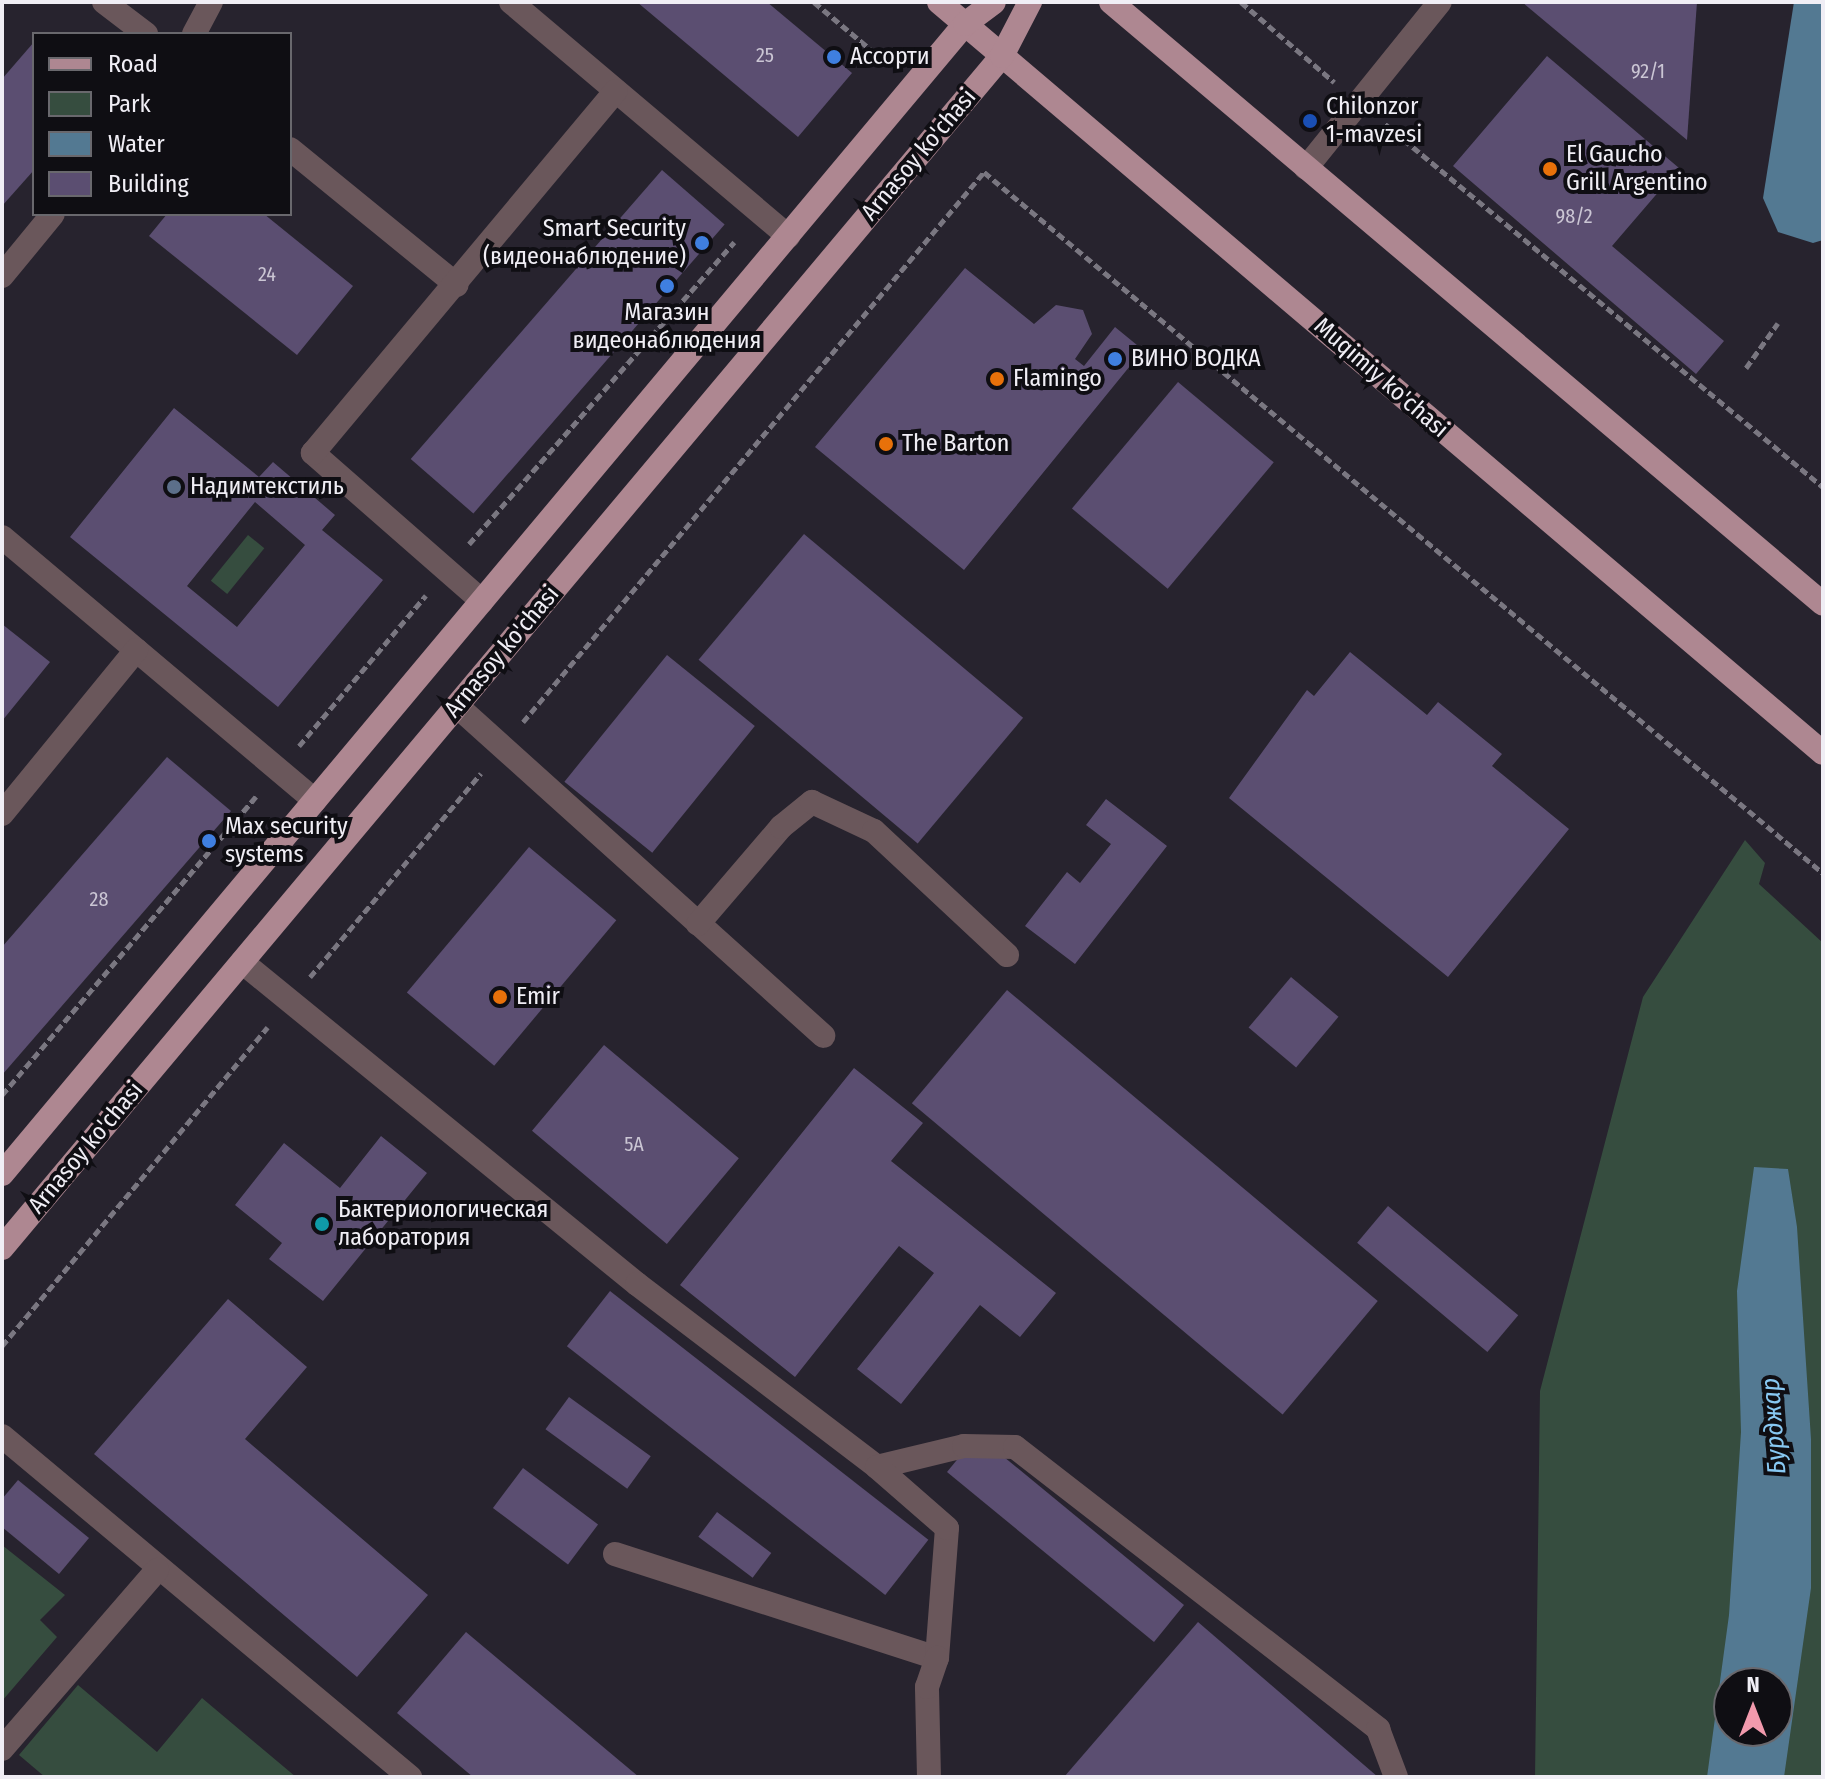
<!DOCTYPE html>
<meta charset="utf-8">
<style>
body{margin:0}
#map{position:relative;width:1825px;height:1779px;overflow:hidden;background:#27232e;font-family:"Fira Sans Condensed",sans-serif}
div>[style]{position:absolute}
.green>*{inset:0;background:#364d3f;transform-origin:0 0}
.water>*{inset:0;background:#537992}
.building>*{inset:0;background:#5b4e71;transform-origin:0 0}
.path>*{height:5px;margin-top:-2.5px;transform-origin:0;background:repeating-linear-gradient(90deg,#7a7781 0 8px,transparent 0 12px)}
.minor>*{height:24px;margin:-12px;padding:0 12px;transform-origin:12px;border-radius:12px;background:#6a575b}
.major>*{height:24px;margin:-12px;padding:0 12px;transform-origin:12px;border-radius:12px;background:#ae8791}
.dots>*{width:22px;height:22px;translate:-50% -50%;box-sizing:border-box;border:4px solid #0f0e13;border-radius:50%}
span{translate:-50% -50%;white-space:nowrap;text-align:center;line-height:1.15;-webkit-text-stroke:8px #0f0e13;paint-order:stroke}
.number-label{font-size:20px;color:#cbc6d4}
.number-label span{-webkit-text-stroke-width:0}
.poi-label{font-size:24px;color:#f0eef5}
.left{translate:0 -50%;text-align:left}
.right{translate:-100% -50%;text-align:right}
.street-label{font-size:24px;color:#f0eef5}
.water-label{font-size:26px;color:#88c8f2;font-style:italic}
.frame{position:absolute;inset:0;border:4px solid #f0eef5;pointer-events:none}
.legend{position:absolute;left:32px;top:32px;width:260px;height:184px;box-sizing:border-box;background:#0f0e13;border:2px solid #69686d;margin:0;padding:10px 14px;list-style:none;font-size:24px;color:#f0eef5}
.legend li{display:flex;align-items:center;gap:16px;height:40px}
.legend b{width:40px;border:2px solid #69686d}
.north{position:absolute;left:1713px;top:1667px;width:80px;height:80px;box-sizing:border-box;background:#0f0e13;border:2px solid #69686d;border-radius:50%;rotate:0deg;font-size:22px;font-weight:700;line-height:32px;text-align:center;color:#f0eef5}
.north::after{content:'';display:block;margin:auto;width:28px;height:36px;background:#f29aad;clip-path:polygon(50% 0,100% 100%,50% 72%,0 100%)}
</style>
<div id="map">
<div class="green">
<div style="left:248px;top:535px;width:21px;height:59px;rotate:39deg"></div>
<div style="clip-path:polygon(evenodd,1745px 840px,1765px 863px,1759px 884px,1823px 943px,1823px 1777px,1535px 1777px,1540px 1391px,1643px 997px,1745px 840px,1729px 1683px,1777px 1683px,1777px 1731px,1729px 1731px,1729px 1683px)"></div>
<div style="clip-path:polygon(2px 1545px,65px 1595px,40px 1620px,57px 1637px,2px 1701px)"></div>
<div style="clip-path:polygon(78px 1685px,157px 1752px,202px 1698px,296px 1777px,45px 1777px,19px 1755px)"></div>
</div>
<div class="water">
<div style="clip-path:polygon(1794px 2px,1823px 2px,1823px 240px,1813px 243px,1778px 232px,1763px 198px)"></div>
<div style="clip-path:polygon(evenodd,1754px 1167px,1788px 1169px,1797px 1227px,1811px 1439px,1811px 1588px,1784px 1777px,1707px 1777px,1729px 1615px,1741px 1432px,1737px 1291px,1754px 1167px,1729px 1683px,1777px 1683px,1777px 1731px,1729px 1731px,1729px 1683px)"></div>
</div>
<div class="building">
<div style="clip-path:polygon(637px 2px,767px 2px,852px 73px,798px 137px)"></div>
<div style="clip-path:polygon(1522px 2px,1697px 2px,1687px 140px)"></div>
<div style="clip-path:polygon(34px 42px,34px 170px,2px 206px,2px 79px)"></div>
<div style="clip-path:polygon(1547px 56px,1679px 168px,1612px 246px,1724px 341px,1696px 374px,1453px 166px)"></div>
<div style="left:662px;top:170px;width:83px;height:383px;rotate:41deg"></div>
<div style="clip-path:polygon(167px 214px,264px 214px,353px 286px,297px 355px,149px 236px)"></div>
<div style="clip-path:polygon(965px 268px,1034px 324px,1056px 305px,1083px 310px,1092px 334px,1075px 359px,1084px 366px,1115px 327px,1143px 350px,964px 570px,815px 447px)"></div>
<div style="left:1178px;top:382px;width:125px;height:165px;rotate:40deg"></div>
<div style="clip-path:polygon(evenodd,174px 408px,259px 477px,273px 462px,335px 515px,322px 530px,383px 580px,278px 707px,70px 537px,174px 408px,255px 502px,305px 545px,237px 627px,187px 586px,255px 502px)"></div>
<div style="left:804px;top:534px;width:286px;height:164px;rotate:40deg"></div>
<div style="clip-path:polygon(2px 624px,50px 662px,2px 721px)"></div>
<div style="clip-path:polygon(1350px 652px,1427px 715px,1438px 702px,1502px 754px,1492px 766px,1569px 829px,1448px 977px,1229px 798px,1307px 690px,1314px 696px)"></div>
<div style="left:667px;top:655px;width:113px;height:163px;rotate:39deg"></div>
<div style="clip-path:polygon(167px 757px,231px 811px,2px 1075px,2px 947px)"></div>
<div style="clip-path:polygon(1106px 799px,1167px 846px,1075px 964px,1025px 926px,1067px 872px,1080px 883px,1111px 844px,1086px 825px)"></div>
<div style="left:529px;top:847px;width:114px;height:190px;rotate:40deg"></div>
<div style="left:1291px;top:977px;width:62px;height:66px;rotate:40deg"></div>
<div style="left:1007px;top:990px;width:484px;height:148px;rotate:40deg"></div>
<div style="left:604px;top:1045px;width:176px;height:112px;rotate:40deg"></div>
<div style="clip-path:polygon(854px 1068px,923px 1123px,891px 1161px,1056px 1293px,1020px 1337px,980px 1305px,901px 1404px,857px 1369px,934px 1273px,899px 1246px,795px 1377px,680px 1285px)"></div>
<div style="clip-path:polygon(381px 1136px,427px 1173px,323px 1301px,269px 1259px,282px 1243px,235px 1205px,284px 1143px,340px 1188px)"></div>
<div style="left:1388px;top:1206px;width:170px;height:48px;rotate:40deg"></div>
<div style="left:610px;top:1291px;width:404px;height:70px;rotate:38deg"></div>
<div style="clip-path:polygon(228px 1299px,307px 1367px,245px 1439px,428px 1595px,357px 1677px,94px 1454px)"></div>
<div style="left:569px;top:1397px;width:101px;height:40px;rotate:36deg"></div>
<div style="clip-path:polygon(965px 1450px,1004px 1457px,1184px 1605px,1154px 1642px,947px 1472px)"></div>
<div style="left:523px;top:1468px;width:94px;height:50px;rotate:37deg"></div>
<div style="clip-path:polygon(18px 1480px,89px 1538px,59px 1574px,2px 1527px,2px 1499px)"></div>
<div style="left:717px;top:1512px;width:68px;height:31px;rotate:37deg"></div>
<div style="clip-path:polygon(1198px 1622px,1378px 1777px,1064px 1777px)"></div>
<div style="clip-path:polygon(466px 1632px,639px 1777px,473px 1777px,397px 1713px)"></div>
</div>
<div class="path">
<div style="left:814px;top:2px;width:98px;rotate:40deg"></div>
<div style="left:1241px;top:2px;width:123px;rotate:40.7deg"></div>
<div style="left:1385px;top:124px;width:569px;rotate:39.65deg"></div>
<div style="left:1746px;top:368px;width:55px;rotate:-54.6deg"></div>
<div style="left:469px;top:544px;width:402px;rotate:-48.7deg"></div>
<div style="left:523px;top:722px;width:718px;rotate:-50.03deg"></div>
<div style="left:984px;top:172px;width:1093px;rotate:39.88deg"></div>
<div style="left:299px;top:746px;width:197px;rotate:-49.9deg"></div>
<div style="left:310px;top:977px;width:266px;rotate:-50deg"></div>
<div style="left:2px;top:1095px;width:392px;rotate:-49.6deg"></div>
<div style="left:2px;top:1346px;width:415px;rotate:-50.2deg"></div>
</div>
<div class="minor">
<div style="left:104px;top:2px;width:53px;rotate:37.3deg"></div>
<div style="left:511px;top:2px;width:363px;rotate:40.2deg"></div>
<div style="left:194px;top:34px;width:36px;rotate:-62deg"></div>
<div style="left:290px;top:149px;width:215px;rotate:39.2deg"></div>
<div style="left:1306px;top:168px;width:213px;rotate:-51.1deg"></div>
<div style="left:2px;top:276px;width:80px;rotate:-50.6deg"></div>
<div style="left:2px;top:537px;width:409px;rotate:40.1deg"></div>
<div style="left:482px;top:601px;width:225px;rotate:-138.8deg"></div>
<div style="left:313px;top:453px;width:472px;rotate:-50.1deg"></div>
<div style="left:457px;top:706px;width:493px;rotate:42deg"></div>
<div style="left:2px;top:814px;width:212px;rotate:-50.7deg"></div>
<div style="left:698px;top:924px;width:128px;rotate:-49.4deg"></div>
<div style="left:781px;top:827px;width:40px;rotate:-39deg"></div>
<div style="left:812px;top:802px;width:68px;rotate:25.1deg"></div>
<div style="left:874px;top:831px;width:182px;rotate:43deg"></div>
<div style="left:242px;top:962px;width:510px;rotate:39.19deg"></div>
<div style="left:637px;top:1284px;width:302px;rotate:37.3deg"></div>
<div style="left:877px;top:1467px;width:89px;rotate:-13.6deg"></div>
<div style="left:964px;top:1446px;width:51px;rotate:1.1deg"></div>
<div style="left:1015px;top:1447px;width:460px;rotate:37.8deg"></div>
<div style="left:1378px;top:1729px;width:51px;rotate:69.4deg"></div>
<div style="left:2px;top:1436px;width:532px;rotate:39.89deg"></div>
<div style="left:615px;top:1554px;width:338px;rotate:17.9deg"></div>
<div style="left:937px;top:1658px;width:130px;rotate:-85.6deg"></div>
<div style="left:947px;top:1528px;width:93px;rotate:-138.9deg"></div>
<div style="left:2px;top:1749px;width:237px;rotate:-49.1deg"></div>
<div style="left:929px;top:1777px;width:90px;rotate:-91.3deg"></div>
<div style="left:927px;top:1687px;width:31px;rotate:-71deg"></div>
</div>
<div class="major">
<div style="left:939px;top:2px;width:1160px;rotate:40.35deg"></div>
<div style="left:1111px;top:2px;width:932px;rotate:40.21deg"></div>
<div style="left:2px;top:1174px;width:1500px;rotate:-50.06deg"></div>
<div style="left:965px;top:24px;width:36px;rotate:-37deg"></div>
<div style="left:2px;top:1248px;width:1556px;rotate:-50.01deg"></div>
<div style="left:1002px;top:56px;width:61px;rotate:-62.6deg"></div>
</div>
<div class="dots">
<div style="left:834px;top:57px;background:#3f7fe0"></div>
<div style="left:1310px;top:121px;background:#1a4fb4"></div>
<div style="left:1550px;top:169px;background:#e8710a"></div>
<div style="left:702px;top:243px;background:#3f7fe0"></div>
<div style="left:667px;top:286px;background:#3f7fe0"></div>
<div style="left:1115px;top:359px;background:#3f7fe0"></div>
<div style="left:997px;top:379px;background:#e8710a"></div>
<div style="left:886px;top:444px;background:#e8710a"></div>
<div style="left:174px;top:487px;background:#5c6f8a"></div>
<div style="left:209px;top:841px;background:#3f7fe0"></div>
<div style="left:500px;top:997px;background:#e8710a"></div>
<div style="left:322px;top:1224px;background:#0f9aa8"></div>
</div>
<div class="number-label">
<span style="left:765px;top:55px">25</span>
<span style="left:1648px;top:71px">92/1</span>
<span style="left:1574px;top:216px">98/2</span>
<span style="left:267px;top:274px">24</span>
<span style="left:99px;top:899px">28</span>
<span style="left:634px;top:1144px">5А</span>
</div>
<div class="poi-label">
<span class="left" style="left:850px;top:57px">Ассорти</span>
<span class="left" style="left:1326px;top:121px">Chilonzor<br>1-mavzesi</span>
<span class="left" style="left:1566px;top:169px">El Gaucho<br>Grill Argentino</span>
<span class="right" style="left:686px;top:243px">Smart Security<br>(видеонаблюдение)</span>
<span style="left:667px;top:327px">Магазин<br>видеонаблюдения</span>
<span class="left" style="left:1131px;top:359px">ВИНО ВОДКА</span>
<span class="left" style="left:1013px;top:379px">Flamingo</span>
<span class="left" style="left:902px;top:444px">The Barton</span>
<span class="left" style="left:190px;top:487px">Надимтекстиль</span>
<span class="left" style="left:225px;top:841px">Max security<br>systems</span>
<span class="left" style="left:516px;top:997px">Emir</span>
<span class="left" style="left:338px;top:1224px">Бактериологическая<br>лаборатория</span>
</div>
<div class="street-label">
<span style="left:919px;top:155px;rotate:-50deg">Arnasoy ko'chasi</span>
<span style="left:1381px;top:378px;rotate:41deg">Muqimiy ko'chasi</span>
<span style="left:502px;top:652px;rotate:-50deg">Arnasoy ko'chasi</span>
<span style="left:86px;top:1148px;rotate:-50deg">Arnasoy ko'chasi</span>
</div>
<div class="water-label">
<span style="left:1774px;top:1426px;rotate:-94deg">Бурджар</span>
</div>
<div class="frame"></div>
<ul class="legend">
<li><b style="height:10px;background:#ae8791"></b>Road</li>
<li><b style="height:22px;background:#364d3f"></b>Park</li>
<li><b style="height:22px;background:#537992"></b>Water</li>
<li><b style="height:22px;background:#5b4e71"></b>Building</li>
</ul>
<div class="north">N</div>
</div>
